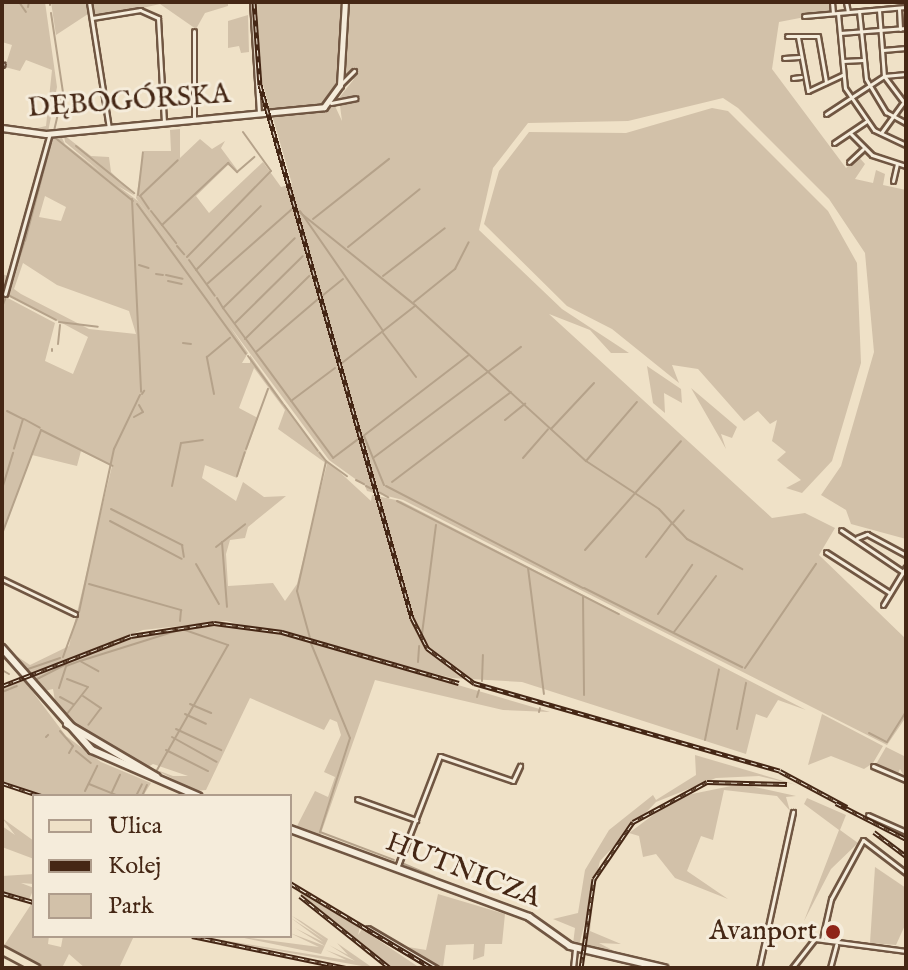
<!DOCTYPE html>
<meta charset="utf-8">
<style>
body{margin:0}
#map{position:relative;width:908px;height:970px;overflow:hidden;background:#efe1c7;font-family:"IM FELL English",serif}
div>[style]{position:absolute}
.green>*{inset:0;background:#d2c1a9}
.stream>*{height:2px;margin:-1px;padding:0 1px;transform-origin:1px;border-radius:1px;background:#b5a28a}
.roads{filter:drop-shadow(2px 0 #705642) drop-shadow(-2px 0 #705642) drop-shadow(0 2px #705642) drop-shadow(0 -2px #705642)}
.minor>*{height:3px;margin:-1.5px;padding:0 1.5px;transform-origin:1.5px;border-radius:1.5px;background:#f5ecdb}
.tertiary>*{height:5px;margin:-2.5px;padding:0 2.5px;transform-origin:2.5px;border-radius:2.5px;background:#f5ecdb}
.secondary>*{height:6px;margin:-3px;padding:0 3px;transform-origin:3px;border-radius:3px;background:#f5ecdb}
.primary>*{height:7px;margin:-3.5px;padding:0 3.5px;transform-origin:3.5px;border-radius:3.5px;background:#efe1c7}
.rail>*{height:5px;margin-top:-2.5px;transform-origin:0;background:repeating-linear-gradient(90deg,#f5ecdb 0 6px,#452715 0 12px);box-sizing:border-box;border-block:2px solid #452715}
.dots>*{width:22px;height:22px;translate:-50% -50%;box-sizing:border-box;border:4px solid #f5ecdb;border-radius:50%}
span{translate:-50% -50%;white-space:nowrap;text-align:center;line-height:1.15;-webkit-text-stroke:6px #f5ecdb;paint-order:stroke}
.street-label{font-size:28px;color:#452715}
.poi-label{font-size:28px;color:#452715}
.right{translate:-100% -50%;text-align:right}
.frame{position:absolute;inset:0;border:4px solid #452715;pointer-events:none}
.legend{position:absolute;left:32px;top:794px;width:260px;height:144px;box-sizing:border-box;background:#f5ecdb;border:2px solid #af9d8c;margin:0;padding:10px 14px;list-style:none;font-size:24px;color:#452715}
.legend li{display:flex;align-items:center;gap:16px;height:40px}
.legend b{width:40px;border:2px solid #af9d8c}
</style>
<div id="map">
<div class="green">
<div style="clip-path:polygon(2px 2px,45px 2px,57px 87px,48px 132px,29px 130px,46px 126px,52px 70px,26px 60px,20px 71px,5px 67px,12px 45px,2px 42px)"></div>
<div style="clip-path:polygon(51px 2px,228px 2px,228px 6px,205px 13px,196px 29px,160px 4px,90px 20px,88px 14px,56px 35px)"></div>
<div style="clip-path:polygon(evenodd,257px 2px,831px 2px,831px 12px,779px 22px,772px 69px,846px 168px,858px 156px,865px 164px,855px 179px,873px 183px,876px 170px,885px 174px,883px 185px,906px 190px,906px 539px,851px 524px,846px 510px,821px 495px,841px 466px,874px 352px,865px 253px,829px 199px,738px 108px,723px 98px,628px 121px,528px 123px,493px 168px,479px 230px,562px 309px,629px 353px,611px 353px,590px 330px,549px 314px,772px 518px,805px 513px,835px 528px,819px 555px,906px 639px,906px 717px,887px 745px,403px 500px,367px 491px,365px 486px,329px 460px,229px 325px,248px 353px,242px 363px,250px 363px,250px 355px,318px 452px,371px 501px,372px 495px,401px 501px,806px 710px,778px 700px,767px 718px,756px 714px,746px 754px,522px 682px,452px 678px,226px 621px,143px 630px,27px 675px,15px 655px,30px 665px,69px 646px,112px 466px,81px 451px,77px 466px,32px 455px,2px 533px,2px 274px,8px 276px,4px 296px,55px 323px,45px 361px,73px 374px,88px 337px,6px 293px,50px 134px,60px 134px,65px 144px,102px 173px,65px 142px,64px 135px,91px 156px,109px 157px,111px 172px,135px 196px,118px 186px,138px 201px,197px 281px,136px 198px,144px 151px,171px 151px,170px 130px,180px 129px,180px 158px,200px 139px,212px 149px,225px 141px,221px 148px,238px 171px,228px 165px,196px 196px,209px 213px,263px 162px,281px 187px,292px 184px,272px 115px,335px 106px,342px 121px,339px 98px,354px 79px,337px 81px,323px 104px,270px 111px,260px 73px,257px 2px,45px 196px,66px 207px,61px 221px,39px 217px,45px 196px,257px 2px,23px 263px,57px 285px,129px 311px,136px 334px,89px 329px,21px 294px,14px 289px,23px 263px,257px 2px,254px 368px,285px 410px,278px 429px,327px 464px,297px 584px,285px 601px,273px 583px,228px 586px,226px 554px,230px 540px,245px 538px,248px 527px,286px 496px,264px 497px,243px 482px,236px 501px,202px 478px,205px 465px,237px 478px,258px 418px,239px 408px,254px 368px)"></div>
<div style="clip-path:polygon(248px 15px,249px 52px,241px 53px,239px 46px,228px 48px,228px 21px)"></div>
<div style="clip-path:polygon(712px 108px,728px 111px,828px 211px,857px 263px,861px 363px,832px 461px,802px 493px,786px 488px,801px 480px,777px 460px,786px 452px,772px 441px,777px 420px,770px 424px,758px 411px,744px 421px,698px 369px,672px 365px,679px 383px,612px 329px,567px 306px,484px 224px,499px 171px,529px 132px,626px 133px)"></div>
<div style="clip-path:polygon(647px 366px,681px 389px,682px 403px,664px 393px,665px 413px,653px 403px)"></div>
<div style="clip-path:polygon(691px 388px,737px 427px,732px 438px,721px 434px,726px 449px)"></div>
<div style="clip-path:polygon(228px 625px,294px 637px,550px 712px,503px 710px,375px 680px,320px 836px,297px 826px,315px 791px,328px 797px,335px 777px,324px 772px,341px 735px,337px 722px,330px 719px,324px 730px,250px 698px,206px 790px,196px 791px,154px 769px,173px 776px,188px 776px,153px 764px,146px 768px,75px 726px,56px 707px,53px 689px,44px 691px,27px 677px,151px 632px)"></div>
<div style="clip-path:polygon(23px 679px,66px 736px,101px 762px,151px 783px,143px 796px,44px 796px,2px 782px,2px 688px)"></div>
<div style="clip-path:polygon(822px 714px,883px 746px,873px 763px,864px 769px,831px 756px,808px 765px)"></div>
<div style="clip-path:polygon(886px 747px,906px 757px,906px 779px,900px 769px,897px 776px,875px 766px)"></div>
<div style="clip-path:polygon(695px 755px,797px 785px,759px 776px,716px 778px,656px 802px,600px 861px,579px 946px,573px 944px,575px 928px,553px 919px,578px 913px,585px 870px,609px 830px,653px 795px,656px 800px,696px 775px)"></div>
<div style="clip-path:polygon(741px 784px,796px 796px,786px 797px,790px 811px,777px 796px,724px 790px,713px 840px,701px 836px,687px 871px,728px 899px,675px 878px,656px 854px,643px 857px,639px 836px,629px 833px,677px 797px)"></div>
<div style="clip-path:polygon(807px 798px,846px 815px,840px 830px,858px 843px,831px 869px,804px 921px,839px 830px,804px 804px)"></div>
<div style="clip-path:polygon(2px 818px,34px 841px,34px 859px,2px 847px,2px 826px,15px 835px)"></div>
<div style="clip-path:polygon(875px 867px,906px 888px,906px 923px,896px 945px,870px 943px)"></div>
<div style="clip-path:polygon(34px 874px,34px 884px,21px 883px,34px 888px,29px 900px,2px 892px,2px 876px)"></div>
<div style="clip-path:polygon(290px 884px,360px 927px,358px 935px,362px 929px,420px 968px,395px 968px,367px 954px)"></div>
<div style="clip-path:polygon(595px 884px,590px 931px,621px 944px,599px 943px,616px 952px,583px 946px)"></div>
<div style="clip-path:polygon(438px 894px,505px 914px,502px 944px,485px 944px,484px 956px,473px 960px,474px 944px,446px 945px,443px 967px,431px 964px,402px 946px,426px 950px)"></div>
<div style="clip-path:polygon(32px 903px,34px 936px,49px 936px,48px 944px,61px 947px,63px 936px,134px 936px,119px 968px,85px 968px,69px 954px,62px 968px,43px 968px,3px 947px)"></div>
<div style="clip-path:polygon(292px 916px,301px 921px,328px 939px,321px 954px,235px 936px,319px 947px,290px 933px,325px 946px,295px 928px,323px 942px,291px 918px,325px 940px)"></div>
<div style="clip-path:polygon(196px 936px,346px 960px,326px 950px,355px 961px,329px 945px,348px 955px,337px 943px,373px 968px)"></div>
</div>
<div class="stream">
<div style="left:19px;top:2px;width:12px;rotate:55deg"></div>
<div style="left:50px;top:2px;width:3px;rotate:90deg"></div>
<div style="left:28px;top:7px;width:5px;rotate:-79deg"></div>
<div style="left:51px;top:13px;width:80px;rotate:81.4deg"></div>
<div style="left:63px;top:92px;width:40px;rotate:103deg"></div>
<div style="left:53px;top:136px;width:103px;rotate:39.1deg"></div>
<div style="left:76px;top:146px;width:75px;rotate:39deg"></div>
<div style="left:138px;top:195px;width:43px;rotate:-83.4deg"></div>
<div style="left:140px;top:196px;width:52px;rotate:-43.5deg"></div>
<div style="left:141px;top:197px;width:14px;rotate:56deg"></div>
<div style="left:132px;top:199px;width:193px;rotate:87.3deg"></div>
<div style="left:137px;top:204px;width:185px;rotate:54deg"></div>
<div style="left:151px;top:211px;width:18px;rotate:52deg"></div>
<div style="left:162px;top:225px;width:91px;rotate:-43.2deg"></div>
<div style="left:228px;top:163px;width:13px;rotate:45deg"></div>
<div style="left:237px;top:172px;width:23px;rotate:-41deg"></div>
<div style="left:298px;top:211px;width:151px;rotate:38.8deg"></div>
<div style="left:416px;top:306px;width:230px;rotate:42.4deg"></div>
<div style="left:586px;top:461px;width:87px;rotate:33.3deg"></div>
<div style="left:659px;top:509px;width:41px;rotate:47deg"></div>
<div style="left:687px;top:539px;width:63px;rotate:28.6deg"></div>
<div style="left:300px;top:211px;width:146px;rotate:55.3deg"></div>
<div style="left:313px;top:219px;width:97px;rotate:-38.3deg"></div>
<div style="left:162px;top:225px;width:23px;rotate:52deg"></div>
<div style="left:25px;top:241px;width:110px;rotate:-75.2deg"></div>
<div style="left:177px;top:246px;width:11px;rotate:49deg"></div>
<div style="left:348px;top:247px;width:92px;rotate:-38.9deg"></div>
<div style="left:187px;top:257px;width:120px;rotate:-45.7deg"></div>
<div style="left:271px;top:171px;width:48px;rotate:-125.7deg"></div>
<div style="left:189px;top:260px;width:44px;rotate:54.2deg"></div>
<div style="left:139px;top:265px;width:10px;rotate:17deg"></div>
<div style="left:196px;top:270px;width:91px;rotate:-44.6deg"></div>
<div style="left:156px;top:274px;width:7px;rotate:8deg"></div>
<div style="left:166px;top:275px;width:17px;rotate:13deg"></div>
<div style="left:383px;top:276px;width:78px;rotate:-37.7deg"></div>
<div style="left:168px;top:281px;width:14px;rotate:12deg"></div>
<div style="left:207px;top:284px;width:113px;rotate:-41.4deg"></div>
<div style="left:7px;top:295px;width:55px;rotate:-71.9deg"></div>
<div style="left:8px;top:295px;width:54px;rotate:27.5deg"></div>
<div style="left:322px;top:296px;width:27px;rotate:-39deg"></div>
<div style="left:217px;top:298px;width:12px;rotate:59deg"></div>
<div style="left:223px;top:308px;width:100px;rotate:-44.2deg"></div>
<div style="left:414px;top:302px;width:53px;rotate:-38.8deg"></div>
<div style="left:455px;top:269px;width:30px;rotate:-63deg"></div>
<div style="left:2px;top:307px;width:9px;rotate:-69deg"></div>
<div style="left:223px;top:308px;width:186px;rotate:53.7deg"></div>
<div style="left:333px;top:458px;width:31px;rotate:-37deg"></div>
<div style="left:59px;top:322px;width:39px;rotate:7deg"></div>
<div style="left:235px;top:323px;width:95px;rotate:-44.6deg"></div>
<div style="left:383px;top:333px;width:55px;rotate:53.1deg"></div>
<div style="left:245px;top:339px;width:90px;rotate:-44.5deg"></div>
<div style="left:183px;top:343px;width:8px;rotate:7deg"></div>
<div style="left:58px;top:344px;width:19px;rotate:-84deg"></div>
<div style="left:52px;top:349px;width:2px;rotate:90deg"></div>
<div style="left:256px;top:352px;width:82px;rotate:-40.5deg"></div>
<div style="left:248px;top:356px;width:59px;rotate:53.9deg"></div>
<div style="left:342px;top:363px;width:93px;rotate:-38deg"></div>
<div style="left:142px;top:394px;width:4px;rotate:-56deg"></div>
<div style="left:214px;top:394px;width:38px;rotate:-101deg"></div>
<div style="left:207px;top:357px;width:30px;rotate:-40deg"></div>
<div style="left:291px;top:401px;width:55px;rotate:-36.9deg"></div>
<div style="left:284px;top:405px;width:57px;rotate:53.5deg"></div>
<div style="left:2px;top:408px;width:21px;rotate:90deg"></div>
<div style="left:7px;top:411px;width:18px;rotate:27deg"></div>
<div style="left:23px;top:419px;width:31px;rotate:107deg"></div>
<div style="left:134px;top:417px;width:10px;rotate:-29deg"></div>
<div style="left:143px;top:412px;width:8px;rotate:-120deg"></div>
<div style="left:24px;top:419px;width:18px;rotate:29deg"></div>
<div style="left:505px;top:420px;width:26px;rotate:-39deg"></div>
<div style="left:551px;top:429px;width:63px;rotate:-46.9deg"></div>
<div style="left:364px;top:436px;width:53px;rotate:67.8deg"></div>
<div style="left:362px;top:437px;width:135px;rotate:-37.5deg"></div>
<div style="left:246px;top:449px;width:64px;rotate:-69.9deg"></div>
<div style="left:373px;top:458px;width:185px;rotate:-36.9deg"></div>
<div style="left:523px;top:458px;width:38px;rotate:-49deg"></div>
<div style="left:326px;top:461px;width:26px;rotate:36deg"></div>
<div style="left:586px;top:461px;width:78px;rotate:-49.2deg"></div>
<div style="left:237px;top:476px;width:25px;rotate:-72deg"></div>
<div style="left:356px;top:480px;width:9px;rotate:27deg"></div>
<div style="left:392px;top:482px;width:149px;rotate:-37.1deg"></div>
<div style="left:172px;top:486px;width:44px;rotate:-78.2deg"></div>
<div style="left:181px;top:443px;width:22px;rotate:-8deg"></div>
<div style="left:366px;top:486px;width:9px;rotate:27deg"></div>
<div style="left:386px;top:486px;width:222px;rotate:27.4deg"></div>
<div style="left:2px;top:489px;width:38px;rotate:-73deg"></div>
<div style="left:377px;top:491px;width:13px;rotate:29deg"></div>
<div style="left:397px;top:501px;width:249px;rotate:27deg"></div>
<div style="left:111px;top:509px;width:80px;rotate:26.9deg"></div>
<div style="left:182px;top:545px;width:12px;rotate:81deg"></div>
<div style="left:110px;top:521px;width:81px;rotate:27.8deg"></div>
<div style="left:672px;top:524px;width:18px;rotate:-49deg"></div>
<div style="left:2px;top:534px;width:111px;rotate:-69.4deg"></div>
<div style="left:41px;top:430px;width:80px;rotate:26.6deg"></div>
<div style="left:222px;top:542px;width:65px;rotate:85.6deg"></div>
<div style="left:216px;top:547px;width:37px;rotate:-38deg"></div>
<div style="left:585px;top:550px;width:145px;rotate:-48.6deg"></div>
<div style="left:646px;top:557px;width:43px;rotate:-52.6deg"></div>
<div style="left:196px;top:564px;width:46px;rotate:60.1deg"></div>
<div style="left:528px;top:568px;width:127px;rotate:82.8deg"></div>
<div style="left:89px;top:584px;width:96px;rotate:15.8deg"></div>
<div style="left:181px;top:610px;width:11px;rotate:95deg"></div>
<div style="left:584px;top:588px;width:177px;rotate:26.6deg"></div>
<div style="left:583px;top:596px;width:99px;rotate:89.4deg"></div>
<div style="left:79px;top:612px;width:167px;rotate:-77.9deg"></div>
<div style="left:114px;top:449px;width:60px;rotate:-64.3deg"></div>
<div style="left:658px;top:614px;width:60px;rotate:-55.2deg"></div>
<div style="left:674px;top:632px;width:70px;rotate:-53.1deg"></div>
<div style="left:422px;top:634px;width:110px;rotate:-82.7deg"></div>
<div style="left:310px;top:638px;width:49px;rotate:-105.5deg"></div>
<div style="left:297px;top:591px;width:133px;rotate:-77.4deg"></div>
<div style="left:326px;top:461px;width:11px;rotate:-128deg"></div>
<div style="left:310px;top:641px;width:105px;rotate:67.6deg"></div>
<div style="left:350px;top:738px;width:99px;rotate:107.7deg"></div>
<div style="left:320px;top:832px;width:79px;rotate:20.7deg"></div>
<div style="left:63px;top:657px;width:44px;rotate:-69.9deg"></div>
<div style="left:80px;top:661px;width:107px;rotate:-17.4deg"></div>
<div style="left:182px;top:629px;width:49px;rotate:19.2deg"></div>
<div style="left:228px;top:645px;width:144px;rotate:119.6deg"></div>
<div style="left:418px;top:662px;width:16px;rotate:-86deg"></div>
<div style="left:745px;top:668px;width:126px;rotate:-55.7deg"></div>
<div style="left:28px;top:669px;width:34px;rotate:-19deg"></div>
<div style="left:2px;top:670px;width:8px;rotate:30deg"></div>
<div style="left:37px;top:679px;width:33px;rotate:-27deg"></div>
<div style="left:67px;top:679px;width:22px;rotate:21deg"></div>
<div style="left:88px;top:687px;width:33px;rotate:128deg"></div>
<div style="left:482px;top:681px;width:26px;rotate:-88deg"></div>
<div style="left:59px;top:688px;width:23px;rotate:-72deg"></div>
<div style="left:66px;top:666px;width:15px;rotate:-20deg"></div>
<div style="left:80px;top:661px;width:21px;rotate:29deg"></div>
<div style="left:2px;top:692px;width:16px;rotate:-22deg"></div>
<div style="left:83px;top:696px;width:22px;rotate:34deg"></div>
<div style="left:101px;top:708px;width:21px;rotate:127deg"></div>
<div style="left:60px;top:697px;width:15px;rotate:28deg"></div>
<div style="left:477px;top:697px;width:7px;rotate:-74deg"></div>
<div style="left:190px;top:704px;width:23px;rotate:23deg"></div>
<div style="left:539px;top:712px;width:4px;rotate:-76deg"></div>
<div style="left:185px;top:714px;width:23px;rotate:25deg"></div>
<div style="left:176px;top:729px;width:50px;rotate:25deg"></div>
<div style="left:737px;top:729px;width:47px;rotate:-78.9deg"></div>
<div style="left:60px;top:731px;width:20px;rotate:49deg"></div>
<div style="left:73px;top:746px;width:8px;rotate:120deg"></div>
<div style="left:869px;top:733px;width:20px;rotate:27deg"></div>
<div style="left:887px;top:742px;width:36px;rotate:-58deg"></div>
<div style="left:46px;top:737px;width:3px;rotate:-45deg"></div>
<div style="left:172px;top:737px;width:51px;rotate:29.1deg"></div>
<div style="left:705px;top:740px;width:72px;rotate:-78.8deg"></div>
<div style="left:166px;top:750px;width:47px;rotate:26.6deg"></div>
<div style="left:76px;top:751px;width:19px;rotate:39deg"></div>
<div style="left:89px;top:784px;width:31px;rotate:22deg"></div>
<div style="left:85px;top:791px;width:28px;rotate:-64deg"></div>
<div style="left:112px;top:792px;width:19px;rotate:-65deg"></div>
<div style="left:136px;top:796px;width:13px;rotate:-63deg"></div>
<div style="left:142px;top:796px;width:12px;rotate:-66deg"></div>
<div style="left:404px;top:864px;width:33px;rotate:23deg"></div>
</div>
<div class="roads">
<div class="minor">
<div style="left:89px;top:2px;width:128px;rotate:81deg"></div>
<div style="left:252px;top:2px;width:111px;rotate:86.4deg"></div>
<div style="left:832px;top:2px;width:11px;rotate:85deg"></div>
<div style="left:846px;top:2px;width:10px;rotate:79deg"></div>
<div style="left:899px;top:9px;width:20px;rotate:87deg"></div>
<div style="left:879px;top:10px;width:66px;rotate:85.7deg"></div>
<div style="left:884px;top:76px;width:36px;rotate:53deg"></div>
<div style="left:859px;top:11px;width:68px;rotate:84.1deg"></div>
<div style="left:866px;top:79px;width:39px;rotate:59deg"></div>
<div style="left:886px;top:112px;width:23px;rotate:29deg"></div>
<div style="left:838px;top:13px;width:75px;rotate:84.7deg"></div>
<div style="left:845px;top:88px;width:51px;rotate:55.4deg"></div>
<div style="left:874px;top:130px;width:35px;rotate:25deg"></div>
<div style="left:804px;top:16px;width:102px;rotate:-5deg"></div>
<div style="left:92px;top:18px;width:49px;rotate:-9.5deg"></div>
<div style="left:140px;top:10px;width:20px;rotate:24deg"></div>
<div style="left:158px;top:18px;width:103px;rotate:86.7deg"></div>
<div style="left:194px;top:31px;width:89px;rotate:90deg"></div>
<div style="left:840px;top:33px;width:66px;rotate:-4.3deg"></div>
<div style="left:787px;top:36px;width:31px"></div>
<div style="left:818px;top:36px;width:47px;rotate:80.1deg"></div>
<div style="left:798px;top:37px;width:55px;rotate:79.5deg"></div>
<div style="left:808px;top:91px;width:38px;rotate:-25deg"></div>
<div style="left:883px;top:50px;width:23px;rotate:-5deg"></div>
<div style="left:784px;top:58px;width:15px;rotate:-4deg"></div>
<div style="left:843px;top:61px;width:20px;rotate:-3deg"></div>
<div style="left:2px;top:65px;width:1px;rotate:-45deg"></div>
<div style="left:793px;top:78px;width:8px;rotate:-7deg"></div>
<div style="left:340px;top:85px;width:20px;rotate:-45deg"></div>
<div style="left:331px;top:103px;width:25px;rotate:-11deg"></div>
<div style="left:826px;top:114px;width:69px;rotate:-33.2deg"></div>
<div style="left:884px;top:76px;width:22px;rotate:-5deg"></div>
<div style="left:850px;top:133px;width:31px;rotate:45deg"></div>
<div style="left:872px;top:155px;width:36px;rotate:18deg"></div>
<div style="left:881px;top:133px;width:36px;rotate:-54deg"></div>
<div style="left:834px;top:143px;width:40px;rotate:-34deg"></div>
<div style="left:849px;top:162px;width:19px;rotate:-43deg"></div>
<div style="left:893px;top:181px;width:17px;rotate:-77deg"></div>
<div style="left:5px;top:294px;width:167px;rotate:-74.4deg"></div>
<div style="left:841px;top:530px;width:78px;rotate:34.1deg"></div>
<div style="left:857px;top:538px;width:11px;rotate:-22deg"></div>
<div style="left:867px;top:534px;width:44px;rotate:28.3deg"></div>
<div style="left:826px;top:552px;width:76px;rotate:32.6deg"></div>
<div style="left:2px;top:579px;width:81px;rotate:25.6deg"></div>
<div style="left:883px;top:605px;width:44px;rotate:-58.8deg"></div>
<div style="left:873px;top:766px;width:36px;rotate:23deg"></div>
<div style="left:357px;top:799px;width:63px;rotate:19.6deg"></div>
<div style="left:868px;top:815px;width:42px;rotate:24.1deg"></div>
<div style="left:398px;top:865px;width:18px;rotate:-71deg"></div>
<div style="left:397px;top:868px;width:120px;rotate:-69deg"></div>
<div style="left:440px;top:756px;width:77px;rotate:18.9deg"></div>
<div style="left:513px;top:781px;width:17px;rotate:-65deg"></div>
<div style="left:368px;top:928px;width:79px;rotate:30.5deg"></div>
<div style="left:822px;top:939px;width:41px;rotate:-77.3deg"></div>
<div style="left:831px;top:899px;width:67px;rotate:-61.5deg"></div>
<div style="left:863px;top:840px;width:54px;rotate:37.5deg"></div>
<div style="left:573px;top:968px;width:20px;rotate:-84deg"></div>
<div style="left:759px;top:968px;width:160px;rotate:-77.7deg"></div>
<div style="left:792px;top:968px;width:37px;rotate:-52deg"></div>
<div style="left:815px;top:939px;width:92px;rotate:7.5deg"></div>
<div style="left:830px;top:968px;width:24px;rotate:-75deg"></div>
</div>
<div class="tertiary">
<div style="left:2px;top:128px;width:44px;rotate:7.8deg"></div>
<div style="left:46px;top:134px;width:279px;rotate:-5.5deg"></div>
<div style="left:324px;top:107px;width:27px;rotate:-54deg"></div>
<div style="left:340px;top:85px;width:83px;rotate:-86.6deg"></div>
</div>
<div class="secondary">
<div style="left:2px;top:648px;width:136px;rotate:48.6deg"></div>
<div style="left:92px;top:750px;width:116px;rotate:23.5deg"></div>
<div style="left:67px;top:724px;width:104px;rotate:30.5deg"></div>
<div style="left:290px;top:829px;width:255px;rotate:20.2deg"></div>
<div style="left:529px;top:917px;width:50px;rotate:35.3deg"></div>
<div style="left:570px;top:946px;width:97px;rotate:13.2deg"></div>
</div>
<div class="primary">
<div style="left:2px;top:950px;width:38px;rotate:28deg"></div>
</div>
</div>
<div class="rail">
<div style="left:254px;top:2px;width:83px;rotate:85.9deg"></div>
<div style="left:260px;top:85px;width:554px;rotate:74.08deg"></div>
<div style="left:412px;top:618px;width:34px;rotate:63deg"></div>
<div style="left:427px;top:648px;width:59px;rotate:36.7deg"></div>
<div style="left:474px;top:683px;width:318px;rotate:16deg"></div>
<div style="left:780px;top:771px;width:76px;rotate:28.2deg"></div>
<div style="left:2px;top:686px;width:138px;rotate:-21.2deg"></div>
<div style="left:131px;top:636px;width:84px;rotate:-8.9deg"></div>
<div style="left:214px;top:623px;width:69px;rotate:7.5deg"></div>
<div style="left:282px;top:632px;width:184px;rotate:16.1deg"></div>
<div style="left:2px;top:783px;width:41px;rotate:18.4deg"></div>
<div style="left:836px;top:803px;width:79px;rotate:27.2deg"></div>
<div style="left:874px;top:832px;width:40px;rotate:37deg"></div>
<div style="left:290px;top:883px;width:165px;rotate:30.9deg"></div>
<div style="left:2px;top:893px;width:33px;rotate:16deg"></div>
<div style="left:300px;top:896px;width:115px;rotate:38.7deg"></div>
<div style="left:192px;top:936px;width:157px;rotate:11.7deg"></div>
<div style="left:581px;top:968px;width:90px;rotate:-81.7deg"></div>
<div style="left:594px;top:879px;width:69px;rotate:-55.6deg"></div>
<div style="left:633px;top:822px;width:84px;rotate:-28.4deg"></div>
<div style="left:707px;top:782px;width:80px;rotate:1.4deg"></div>
</div>
<div class="dots">
<div style="left:833px;top:932px;background:#8f2418"></div>
</div>
<div class="street-label">
<span style="left:129px;top:102px;rotate:-4deg">DĘBOGÓRSKA</span>
<span style="left:463px;top:871px;rotate:21deg">HUTNICZA</span>
</div>
<div class="poi-label">
<span class="right" style="left:817px;top:932px">Avanport</span>
</div>
<div class="frame"></div>
<ul class="legend">
<li><b style="height:10px;background:#efe1c7"></b>Ulica</li>
<li><b style="height:10px;background:#452715"></b>Kolej</li>
<li><b style="height:22px;background:#d2c1a9"></b>Park</li>
</ul>
</div>
